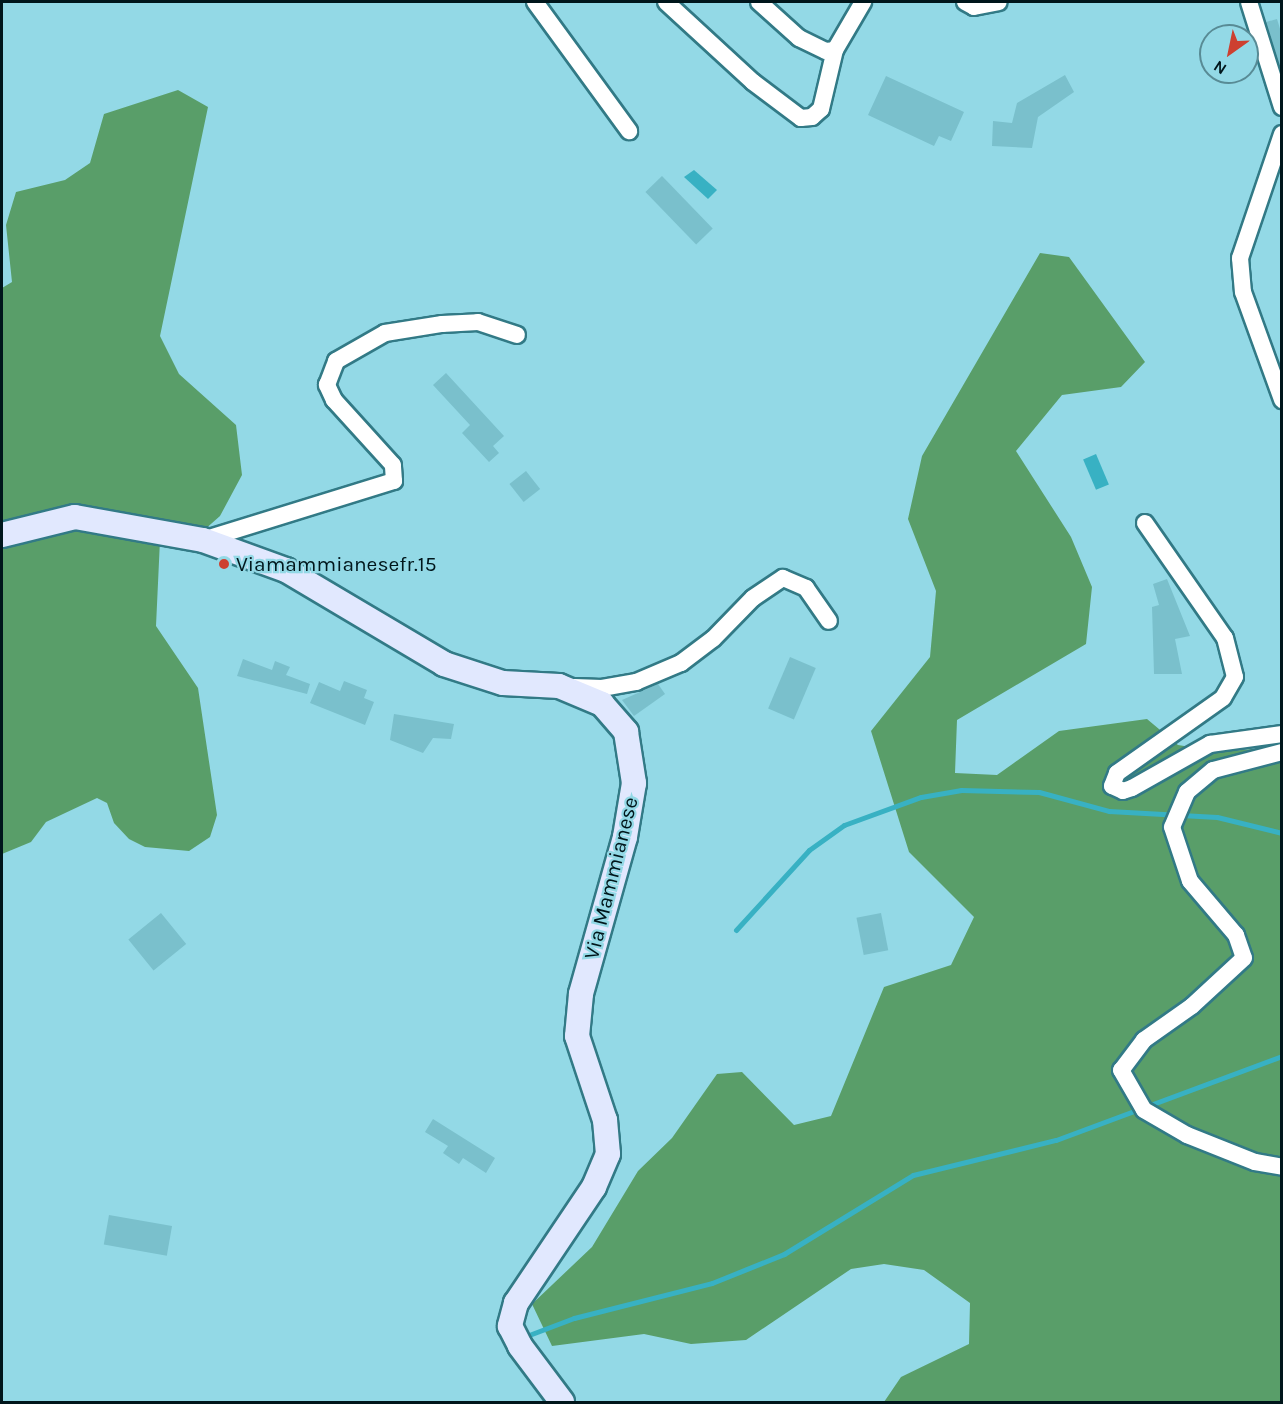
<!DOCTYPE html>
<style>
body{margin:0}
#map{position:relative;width:1283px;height:1404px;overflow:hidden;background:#93d9e6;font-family:Karla,sans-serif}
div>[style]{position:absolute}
.forest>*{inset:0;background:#599e69}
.water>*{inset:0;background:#38b1c3;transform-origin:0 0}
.stream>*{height:5px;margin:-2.5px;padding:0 2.5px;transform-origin:2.5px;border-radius:2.5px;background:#38b1c3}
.building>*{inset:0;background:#7ac0cc;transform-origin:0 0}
.roads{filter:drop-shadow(2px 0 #327a86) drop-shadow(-2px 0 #327a86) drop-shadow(0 2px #327a86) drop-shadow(0 -2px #327a86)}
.minor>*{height:16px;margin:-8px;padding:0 8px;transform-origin:8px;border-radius:8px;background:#fff}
.secondary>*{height:24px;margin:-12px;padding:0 12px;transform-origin:12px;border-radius:12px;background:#e1e8fe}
.dots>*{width:16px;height:16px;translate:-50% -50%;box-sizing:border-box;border:3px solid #93d9e6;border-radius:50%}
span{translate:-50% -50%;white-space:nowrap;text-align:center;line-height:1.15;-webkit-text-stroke:4.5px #93d9e6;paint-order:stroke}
.poi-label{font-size:21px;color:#00161b}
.left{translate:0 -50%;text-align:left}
.street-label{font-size:21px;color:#00161b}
.frame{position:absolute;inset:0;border:3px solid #00161b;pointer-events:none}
.north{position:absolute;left:1199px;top:24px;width:60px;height:60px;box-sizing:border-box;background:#93d9e6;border:2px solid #588b95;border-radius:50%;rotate:213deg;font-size:16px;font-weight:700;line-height:24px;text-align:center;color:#00161b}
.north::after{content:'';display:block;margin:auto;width:21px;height:27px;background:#cd4030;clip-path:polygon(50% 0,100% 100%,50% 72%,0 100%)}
</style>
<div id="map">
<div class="forest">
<div style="clip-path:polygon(178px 90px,208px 107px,160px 336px,179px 374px,236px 425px,242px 475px,220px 516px,203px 531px,2px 524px,2px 288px,12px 282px,6px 225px,16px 192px,65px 180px,90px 163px,104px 114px)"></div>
<div style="clip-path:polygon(1040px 253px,1069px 257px,1145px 362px,1121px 387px,1062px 395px,1016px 451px,1071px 537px,1092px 587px,1086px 644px,957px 720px,955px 773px,997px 775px,1059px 731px,1147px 719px,1178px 745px,1221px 752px,1281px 746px,1281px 1402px,884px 1402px,901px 1377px,969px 1344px,970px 1303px,924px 1270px,884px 1264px,851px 1269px,746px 1340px,691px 1344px,644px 1334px,552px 1346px,532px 1304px,592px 1247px,638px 1171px,672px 1138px,717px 1074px,742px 1072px,794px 1125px,831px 1116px,884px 987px,951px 965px,974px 917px,909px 852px,871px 731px,930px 657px,936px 591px,908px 519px,922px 456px)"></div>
<div style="clip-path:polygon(79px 530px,160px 540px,156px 626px,198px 688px,217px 815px,210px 837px,189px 851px,145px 847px,129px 839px,114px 823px,107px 803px,97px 798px,46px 822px,31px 842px,2px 854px,2px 547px)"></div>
</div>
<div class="water">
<div style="clip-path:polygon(694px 170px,717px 190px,708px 199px,684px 177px)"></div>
<div style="left:1096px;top:454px;width:33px;height:14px;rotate:67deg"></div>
</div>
<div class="stream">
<div style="left:736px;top:930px;width:108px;rotate:-47.6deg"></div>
<div style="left:809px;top:850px;width:43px;rotate:-35.5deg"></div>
<div style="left:844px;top:825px;width:82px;rotate:-20deg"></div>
<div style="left:921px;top:797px;width:41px;rotate:-9.9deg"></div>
<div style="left:961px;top:790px;width:78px;rotate:1.5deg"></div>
<div style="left:1039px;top:792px;width:73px;rotate:15.2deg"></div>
<div style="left:1109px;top:811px;width:108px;rotate:3.2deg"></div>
<div style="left:1217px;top:817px;width:67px;rotate:13.8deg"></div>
<div style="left:529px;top:1335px;width:48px;rotate:-20.7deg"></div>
<div style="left:574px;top:1318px;width:142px;rotate:-14.2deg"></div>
<div style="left:712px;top:1283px;width:78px;rotate:-21.9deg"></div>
<div style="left:784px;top:1254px;width:151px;rotate:-31.5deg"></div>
<div style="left:913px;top:1175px;width:147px;rotate:-13.8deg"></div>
<div style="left:1056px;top:1140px;width:241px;rotate:-20.4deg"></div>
</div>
<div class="building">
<div style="clip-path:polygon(1277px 19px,1281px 32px,1281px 70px,1266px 22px)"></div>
<div style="clip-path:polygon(1065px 75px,1074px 92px,1038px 117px,1032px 148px,992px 146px,993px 121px,1012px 123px,1017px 103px)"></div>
<div style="clip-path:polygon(886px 76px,964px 112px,951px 141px,939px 136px,934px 146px,868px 115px)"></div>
<div style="left:662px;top:176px;width:73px;height:23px;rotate:46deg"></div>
<div style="clip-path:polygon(446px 373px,504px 436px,493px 446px,499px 453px,489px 462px,462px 433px,470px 425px,433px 385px)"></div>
<div style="left:526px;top:471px;width:23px;height:21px;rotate:52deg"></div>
<div style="clip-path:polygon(1167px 579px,1190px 636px,1175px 639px,1182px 674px,1154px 674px,1152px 607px,1159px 605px,1153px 584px)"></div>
<div style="left:790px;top:657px;width:28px;height:56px;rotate:23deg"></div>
<div style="clip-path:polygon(243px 659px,272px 670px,275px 661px,290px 667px,286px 675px,310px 684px,307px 694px,237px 676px)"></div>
<div style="clip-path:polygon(344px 681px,367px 690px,364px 698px,374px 702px,365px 725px,310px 703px,319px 682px,340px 691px)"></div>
<div style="clip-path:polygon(658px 684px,665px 694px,634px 716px,622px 700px)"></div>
<div style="clip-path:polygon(394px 714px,454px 724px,451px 739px,433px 738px,423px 753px,390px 740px)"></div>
<div style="left:161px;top:913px;width:40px;height:42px;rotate:51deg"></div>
<div style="left:881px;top:913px;width:38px;height:25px;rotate:79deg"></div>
<div style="clip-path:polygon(433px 1119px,495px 1158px,486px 1173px,463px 1158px,459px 1164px,443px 1153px,448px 1146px,425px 1132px)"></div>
<div style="left:109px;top:1215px;width:64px;height:30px;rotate:10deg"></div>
</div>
<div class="roads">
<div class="minor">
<div style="left:535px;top:2px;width:160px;rotate:53.9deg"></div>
<div style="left:666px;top:2px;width:118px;rotate:42.6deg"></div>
<div style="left:753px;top:82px;width:60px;rotate:36.9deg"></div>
<div style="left:801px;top:118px;width:11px;rotate:-5deg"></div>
<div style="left:812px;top:117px;width:12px;rotate:-42deg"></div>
<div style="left:821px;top:109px;width:61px;rotate:-76.7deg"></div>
<div style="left:759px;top:2px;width:54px;rotate:42deg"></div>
<div style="left:799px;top:38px;width:30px;rotate:26deg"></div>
<div style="left:826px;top:51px;width:9px;rotate:-6deg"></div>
<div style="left:835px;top:50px;width:56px;rotate:-59.7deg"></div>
<div style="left:965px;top:2px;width:10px;rotate:29deg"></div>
<div style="left:974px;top:7px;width:25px;rotate:-11deg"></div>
<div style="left:1249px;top:2px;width:110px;rotate:72.6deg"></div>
<div style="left:1282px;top:134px;width:131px;rotate:108.7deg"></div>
<div style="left:1240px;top:258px;width:34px;rotate:85deg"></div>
<div style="left:1243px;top:292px;width:115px;rotate:70.1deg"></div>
<div style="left:1145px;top:523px;width:140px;rotate:55.2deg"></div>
<div style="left:1225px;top:638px;width:40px;rotate:75.6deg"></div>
<div style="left:1235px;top:677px;width:24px;rotate:120deg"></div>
<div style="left:1223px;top:698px;width:130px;rotate:144.7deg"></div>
<div style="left:1117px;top:773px;width:14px;rotate:111deg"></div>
<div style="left:1112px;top:786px;width:12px;rotate:24deg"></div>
<div style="left:1123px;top:791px;width:9px;rotate:-18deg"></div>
<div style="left:1132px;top:788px;width:90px;rotate:-29.4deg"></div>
<div style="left:1210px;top:744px;width:73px;rotate:-7.9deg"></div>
<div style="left:203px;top:540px;width:200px;rotate:-17.2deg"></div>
<div style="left:394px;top:481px;width:16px;rotate:-94deg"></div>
<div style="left:393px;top:465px;width:88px;rotate:-132.2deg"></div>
<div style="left:334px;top:400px;width:17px;rotate:-115deg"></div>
<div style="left:327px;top:385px;width:26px;rotate:-69deg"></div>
<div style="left:336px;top:361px;width:56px;rotate:-29.7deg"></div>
<div style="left:385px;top:333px;width:58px;rotate:-9deg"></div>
<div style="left:442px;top:324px;width:36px;rotate:-3deg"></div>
<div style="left:478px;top:322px;width:41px;rotate:18.4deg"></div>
<div style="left:574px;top:687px;width:28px;rotate:2deg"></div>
<div style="left:602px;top:688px;width:35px;rotate:-10deg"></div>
<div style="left:636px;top:682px;width:49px;rotate:-22.9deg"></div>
<div style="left:681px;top:663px;width:40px;rotate:-37deg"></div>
<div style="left:713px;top:639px;width:57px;rotate:-45.7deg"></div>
<div style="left:753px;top:598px;width:36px;rotate:-34deg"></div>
<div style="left:783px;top:578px;width:25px;rotate:23deg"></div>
<div style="left:806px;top:588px;width:40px;rotate:55.1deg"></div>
<div style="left:1282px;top:752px;width:71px;rotate:165.4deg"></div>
<div style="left:1213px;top:770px;width:34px;rotate:140deg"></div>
<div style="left:1187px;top:792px;width:38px;rotate:113deg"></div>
<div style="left:1172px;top:827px;width:57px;rotate:71.6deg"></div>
<div style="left:1190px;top:881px;width:71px;rotate:49.6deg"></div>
<div style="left:1236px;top:935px;width:24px;rotate:71deg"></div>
<div style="left:1244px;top:958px;width:71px;rotate:137.3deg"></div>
<div style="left:1192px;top:1006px;width:59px;rotate:144.7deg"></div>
<div style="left:1144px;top:1040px;width:38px;rotate:127deg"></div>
<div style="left:1121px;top:1070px;width:46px;rotate:60.1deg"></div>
<div style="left:1144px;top:1110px;width:50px;rotate:30.2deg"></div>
<div style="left:1187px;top:1135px;width:73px;rotate:21.7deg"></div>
<div style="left:1255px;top:1162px;width:27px;rotate:10deg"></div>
</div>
<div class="secondary">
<div style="left:2px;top:535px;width:75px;rotate:-13.9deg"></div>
<div style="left:75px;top:517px;width:130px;rotate:10.2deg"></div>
<div style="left:203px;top:540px;width:88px;rotate:19.9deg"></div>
<div style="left:286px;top:570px;width:184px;rotate:30.7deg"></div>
<div style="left:444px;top:664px;width:62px;rotate:17.9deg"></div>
<div style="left:503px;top:683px;width:56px;rotate:3.1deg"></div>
<div style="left:559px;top:686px;width:47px;rotate:22.7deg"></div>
<div style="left:602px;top:704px;width:37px;rotate:49deg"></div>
<div style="left:626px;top:732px;width:52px;rotate:81.1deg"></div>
<div style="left:634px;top:783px;width:55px;rotate:99.5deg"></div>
<div style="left:625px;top:837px;width:163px;rotate:105.7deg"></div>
<div style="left:581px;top:994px;width:42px;rotate:95.4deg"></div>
<div style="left:577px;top:1036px;width:89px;rotate:71.6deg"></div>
<div style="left:605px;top:1120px;width:34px;rotate:85deg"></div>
<div style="left:608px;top:1154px;width:36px;rotate:113deg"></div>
<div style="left:594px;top:1187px;width:140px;rotate:123.9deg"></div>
<div style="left:516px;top:1303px;width:24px;rotate:105deg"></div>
<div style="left:510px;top:1326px;width:22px;rotate:63deg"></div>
<div style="left:520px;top:1346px;width:70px;rotate:53.1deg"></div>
</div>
</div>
<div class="dots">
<div style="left:224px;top:564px;background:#cd4030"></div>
</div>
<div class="poi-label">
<span class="left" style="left:236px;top:564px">Viamammianesefr.15</span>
</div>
<div class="street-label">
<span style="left:611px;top:878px;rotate:-76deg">Via Mammianese</span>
</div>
<div class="frame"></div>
<div class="north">N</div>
</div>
